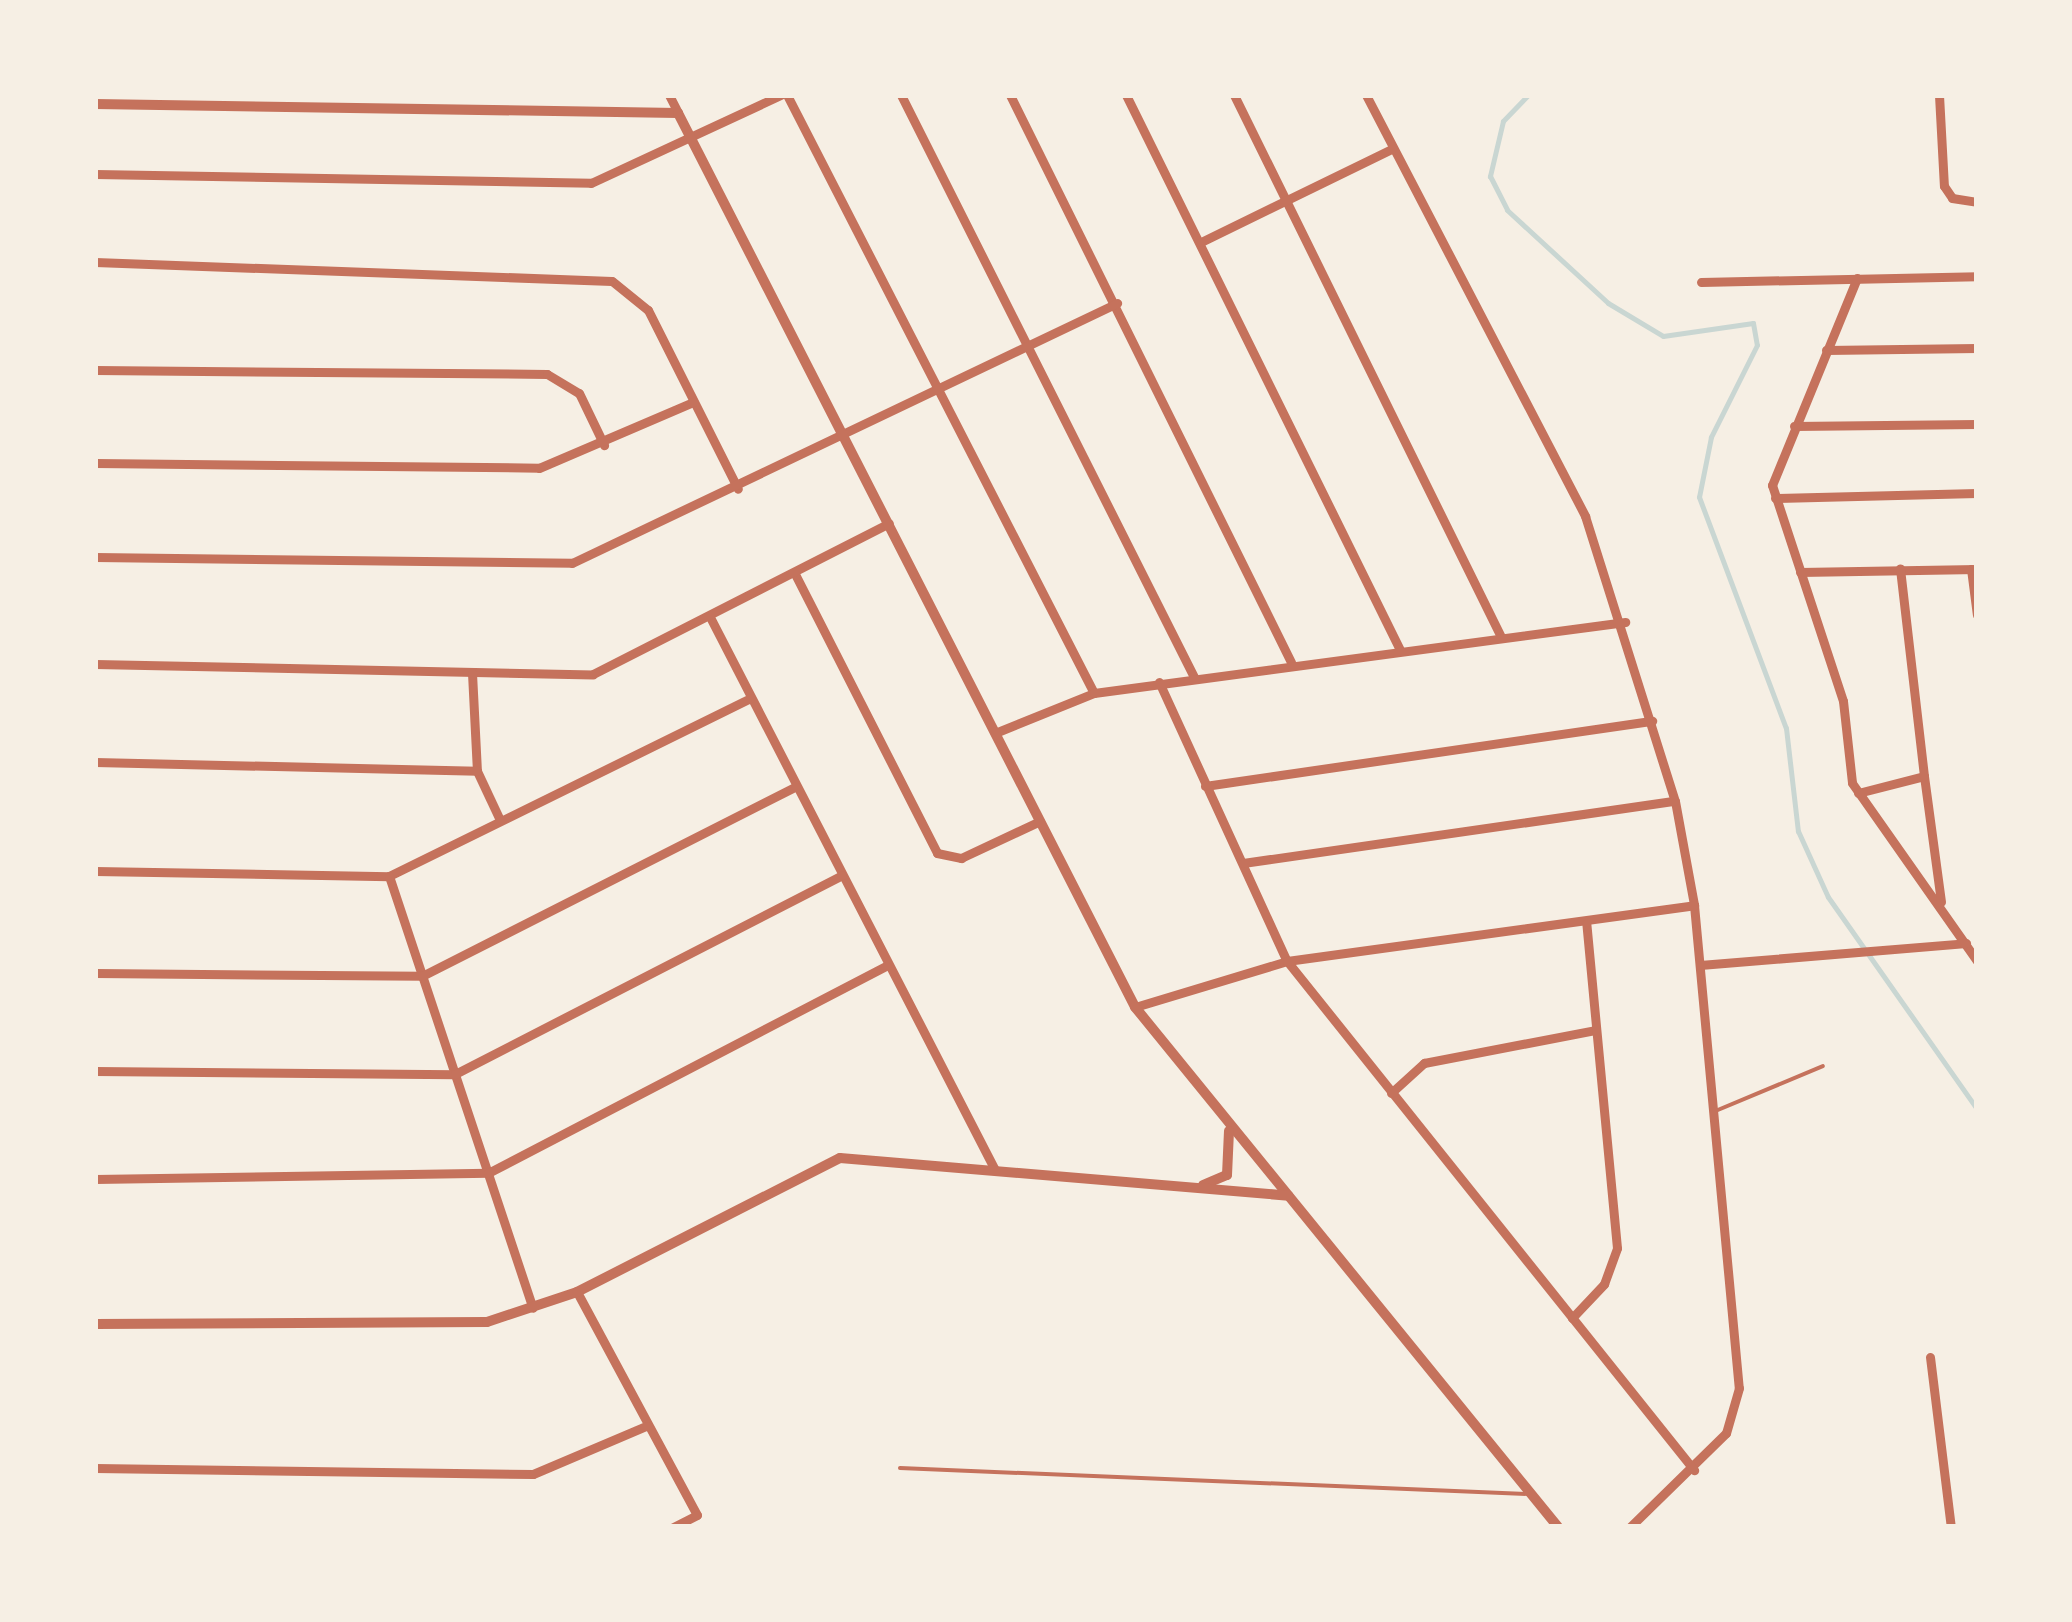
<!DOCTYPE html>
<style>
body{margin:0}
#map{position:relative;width:2072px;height:1622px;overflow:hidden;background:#f6efe4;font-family:Ubuntu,sans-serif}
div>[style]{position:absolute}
.stream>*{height:5px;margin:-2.5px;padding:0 2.5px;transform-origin:2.5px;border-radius:2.5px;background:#c9d6d2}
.service>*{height:4px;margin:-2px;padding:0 2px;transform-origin:2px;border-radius:2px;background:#c5725c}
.minor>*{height:9px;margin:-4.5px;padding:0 4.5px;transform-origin:4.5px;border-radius:4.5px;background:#c5725c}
.tertiary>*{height:10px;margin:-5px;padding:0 5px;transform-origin:5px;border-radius:5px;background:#c5725c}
span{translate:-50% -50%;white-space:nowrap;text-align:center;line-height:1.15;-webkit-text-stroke:8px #f6efe4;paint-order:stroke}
.frame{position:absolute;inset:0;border:98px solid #f6efe4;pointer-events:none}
</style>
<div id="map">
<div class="stream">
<div style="left:1528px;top:95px;width:36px;rotate:134deg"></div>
<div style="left:1503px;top:121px;width:57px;rotate:103.3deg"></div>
<div style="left:1490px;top:176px;width:38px;rotate:63deg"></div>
<div style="left:1507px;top:210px;width:137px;rotate:42.6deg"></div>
<div style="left:1608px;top:303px;width:64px;rotate:31deg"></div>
<div style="left:1663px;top:336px;width:91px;rotate:-8.2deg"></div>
<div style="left:1753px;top:323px;width:22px;rotate:80deg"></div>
<div style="left:1757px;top:345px;width:103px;rotate:116.6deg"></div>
<div style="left:1711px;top:437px;width:61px;rotate:101.3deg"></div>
<div style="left:1699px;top:497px;width:247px;rotate:69.4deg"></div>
<div style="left:1786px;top:728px;width:104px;rotate:83.4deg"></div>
<div style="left:1798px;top:831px;width:72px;rotate:65.6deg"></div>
<div style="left:1828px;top:897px;width:259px;rotate:54.9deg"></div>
<div style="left:1977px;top:1228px;width:23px;rotate:90deg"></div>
</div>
<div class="service">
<div style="left:1713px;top:1112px;width:119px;rotate:-22.7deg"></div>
<div style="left:900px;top:1468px;width:629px;rotate:2.37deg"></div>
</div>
<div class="minor">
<div style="left:669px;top:95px;width:20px;rotate:63deg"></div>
<div style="left:787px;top:95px;width:672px;rotate:62.83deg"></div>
<div style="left:901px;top:95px;width:652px;rotate:63.28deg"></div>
<div style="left:1010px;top:95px;width:633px;rotate:63.64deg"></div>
<div style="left:1126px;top:95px;width:619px;rotate:63.72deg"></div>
<div style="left:1234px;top:95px;width:604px;rotate:63.77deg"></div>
<div style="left:1366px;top:95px;width:475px;rotate:62.5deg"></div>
<div style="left:1585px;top:516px;width:299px;rotate:72.5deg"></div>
<div style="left:1675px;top:801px;width:106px;rotate:79.6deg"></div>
<div style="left:1694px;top:905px;width:485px;rotate:84.7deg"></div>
<div style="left:1739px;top:1388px;width:47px;rotate:106.1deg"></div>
<div style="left:1726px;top:1433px;width:134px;rotate:135.6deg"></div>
<div style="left:1939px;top:95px;width:91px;rotate:86.9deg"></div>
<div style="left:1944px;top:186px;width:14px;rotate:56deg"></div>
<div style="left:1952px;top:198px;width:25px;rotate:9deg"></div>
<div style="left:95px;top:174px;width:496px;rotate:1deg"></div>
<div style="left:591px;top:183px;width:209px;rotate:-24.9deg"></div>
<div style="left:1201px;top:242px;width:212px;rotate:-26deg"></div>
<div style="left:95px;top:262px;width:517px;rotate:2.1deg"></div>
<div style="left:612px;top:281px;width:46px;rotate:38.9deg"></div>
<div style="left:648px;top:310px;width:200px;rotate:63.3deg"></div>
<div style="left:1857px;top:278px;width:224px;rotate:112.3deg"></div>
<div style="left:1772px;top:485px;width:227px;rotate:71.8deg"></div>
<div style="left:1843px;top:701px;width:82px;rotate:83.7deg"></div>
<div style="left:1852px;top:783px;width:218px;rotate:54.9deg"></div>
<div style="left:1701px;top:282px;width:276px;rotate:-1.2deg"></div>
<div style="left:1826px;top:350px;width:151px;rotate:-0.8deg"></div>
<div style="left:95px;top:370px;width:452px;rotate:0.5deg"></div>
<div style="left:547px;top:374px;width:37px;rotate:31deg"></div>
<div style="left:579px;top:393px;width:58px;rotate:64.3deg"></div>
<div style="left:1794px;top:426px;width:183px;rotate:-0.6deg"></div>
<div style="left:95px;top:463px;width:444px;rotate:0.6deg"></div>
<div style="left:539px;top:468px;width:168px;rotate:-23.2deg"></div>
<div style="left:1775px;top:498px;width:202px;rotate:-1.4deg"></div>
<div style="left:95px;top:557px;width:477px;rotate:0.7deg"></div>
<div style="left:572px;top:563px;width:604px;rotate:-25.5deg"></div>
<div style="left:1971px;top:569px;width:46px;rotate:82.6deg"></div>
<div style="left:1800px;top:572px;width:177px;rotate:-1deg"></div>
<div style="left:795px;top:574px;width:313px;rotate:63deg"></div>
<div style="left:937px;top:853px;width:25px;rotate:12deg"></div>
<div style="left:961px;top:858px;width:87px;rotate:-25.1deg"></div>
<div style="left:711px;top:619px;width:618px;rotate:62.73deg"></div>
<div style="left:95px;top:664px;width:498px;rotate:1.2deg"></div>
<div style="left:593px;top:674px;width:332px;rotate:-27deg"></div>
<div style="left:472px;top:673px;width:98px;rotate:87.1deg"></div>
<div style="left:477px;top:771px;width:54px;rotate:64.9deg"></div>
<div style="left:1159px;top:682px;width:307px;rotate:65.4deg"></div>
<div style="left:1287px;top:961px;width:652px;rotate:51.35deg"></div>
<div style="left:995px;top:733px;width:107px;rotate:-22deg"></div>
<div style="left:1094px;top:693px;width:536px;rotate:-7.62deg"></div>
<div style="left:95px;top:762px;width:382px;rotate:1.3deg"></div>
<div style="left:1924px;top:776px;width:127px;rotate:82.3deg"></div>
<div style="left:1205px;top:786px;width:452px;rotate:-8.3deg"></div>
<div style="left:1858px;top:793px;width:68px;rotate:-14.4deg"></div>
<div style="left:1924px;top:776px;width:209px;rotate:-96.6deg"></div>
<div style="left:1243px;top:863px;width:436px;rotate:-8.2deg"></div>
<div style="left:95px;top:871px;width:294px;rotate:1deg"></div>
<div style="left:389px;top:876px;width:403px;rotate:-26.2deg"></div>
<div style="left:389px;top:876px;width:455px;rotate:71.6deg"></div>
<div style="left:1700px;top:965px;width:267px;rotate:-4.7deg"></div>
<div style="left:95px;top:973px;width:327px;rotate:0.5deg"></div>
<div style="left:422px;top:976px;width:419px;rotate:-26.9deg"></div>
<div style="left:1135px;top:1007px;width:159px;rotate:-16.8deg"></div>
<div style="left:1287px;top:961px;width:411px;rotate:-7.8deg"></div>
<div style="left:95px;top:1071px;width:360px;rotate:0.5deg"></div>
<div style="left:455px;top:1074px;width:435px;rotate:-27.2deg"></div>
<div style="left:1391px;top:1093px;width:45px;rotate:-42.3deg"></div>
<div style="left:1424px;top:1063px;width:174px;rotate:-10.9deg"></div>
<div style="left:95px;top:1179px;width:393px;rotate:-0.9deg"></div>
<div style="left:488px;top:1173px;width:449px;rotate:-27.5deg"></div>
<div style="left:577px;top:1292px;width:253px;rotate:61.7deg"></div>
<div style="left:697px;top:1515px;width:27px;rotate:153deg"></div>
<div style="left:1572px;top:1318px;width:47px;rotate:-46.7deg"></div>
<div style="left:1604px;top:1284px;width:38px;rotate:-70deg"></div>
<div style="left:1617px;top:1248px;width:326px;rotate:-95.4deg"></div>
<div style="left:1930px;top:1357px;width:171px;rotate:83deg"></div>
<div style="left:95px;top:1468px;width:438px;rotate:0.8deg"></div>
<div style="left:533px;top:1474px;width:123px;rotate:-23deg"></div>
</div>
<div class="tertiary">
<div style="left:95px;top:104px;width:583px;rotate:0.88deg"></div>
<div style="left:678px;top:113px;width:1004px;rotate:62.92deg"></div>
<div style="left:1135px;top:1007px;width:670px;rotate:50.87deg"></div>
<div style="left:1203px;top:1185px;width:26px;rotate:-23deg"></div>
<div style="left:1227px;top:1175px;width:44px;rotate:-87.4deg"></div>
<div style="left:95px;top:1324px;width:392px;rotate:-0.3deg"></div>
<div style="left:487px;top:1322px;width:95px;rotate:-18.4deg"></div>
<div style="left:577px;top:1292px;width:295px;rotate:-27deg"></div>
<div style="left:840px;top:1158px;width:450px;rotate:4.8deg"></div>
</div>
<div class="frame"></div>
</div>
